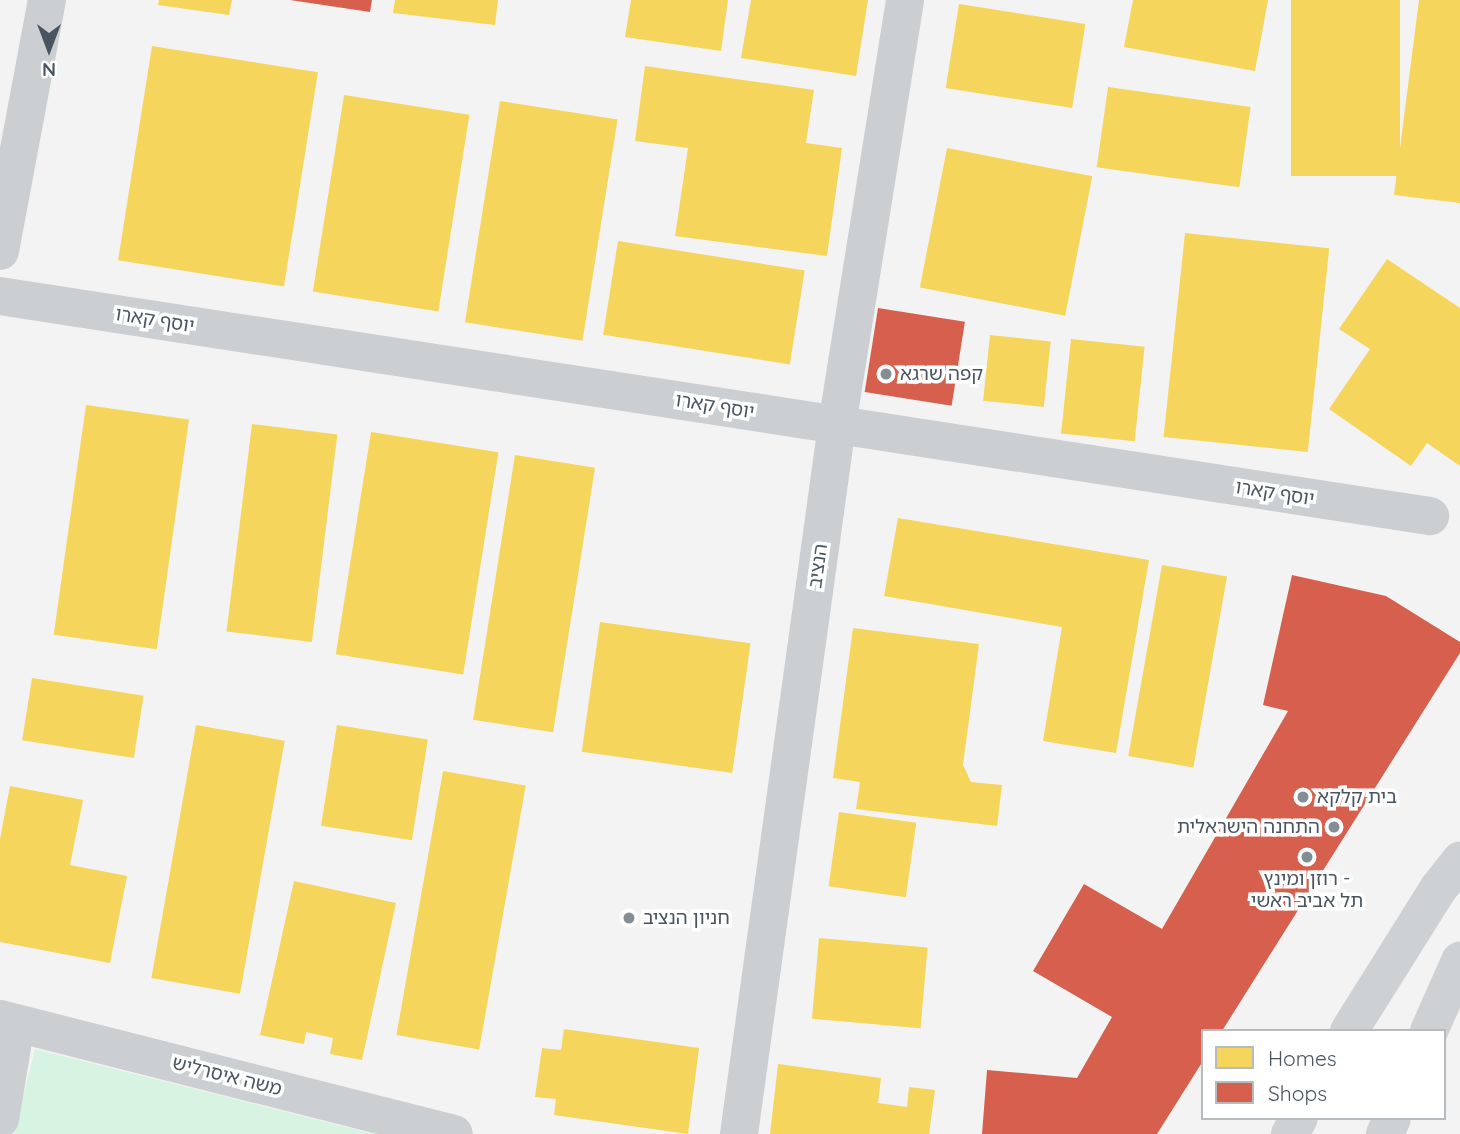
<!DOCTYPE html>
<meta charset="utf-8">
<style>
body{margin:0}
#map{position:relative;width:1460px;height:1134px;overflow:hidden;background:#f3f3f3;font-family:Quicksand,"Noto Sans Hebrew",sans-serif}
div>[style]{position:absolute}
.green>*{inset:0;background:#d7f3e1}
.homes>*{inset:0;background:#f6d55c;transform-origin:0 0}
.shops>*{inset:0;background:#d6604d;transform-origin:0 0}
.minor>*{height:38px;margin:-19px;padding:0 19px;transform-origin:19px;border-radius:19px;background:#cccfd2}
.secondary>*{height:38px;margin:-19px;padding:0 19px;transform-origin:19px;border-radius:19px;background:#ced1d4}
.dots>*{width:19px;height:19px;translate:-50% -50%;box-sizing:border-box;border:4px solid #fff;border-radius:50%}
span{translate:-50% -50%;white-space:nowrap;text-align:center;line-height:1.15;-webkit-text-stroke:7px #fff;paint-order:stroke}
.street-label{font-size:19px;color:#485561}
.poi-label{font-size:19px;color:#485561}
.left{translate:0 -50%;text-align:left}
.right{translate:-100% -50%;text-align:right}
.legend{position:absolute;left:1201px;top:1029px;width:245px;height:91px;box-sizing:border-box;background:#fff;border:2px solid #b6bbc0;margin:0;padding:9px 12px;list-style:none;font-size:21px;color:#485561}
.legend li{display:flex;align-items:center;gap:14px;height:35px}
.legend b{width:35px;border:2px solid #b6bbc0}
.north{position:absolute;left:14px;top:14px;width:70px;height:70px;-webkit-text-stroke:5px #fff;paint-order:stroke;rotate:180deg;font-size:19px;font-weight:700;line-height:28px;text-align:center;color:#485561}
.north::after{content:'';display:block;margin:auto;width:24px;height:32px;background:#485561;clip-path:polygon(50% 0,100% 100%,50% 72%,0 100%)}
</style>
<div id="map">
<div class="green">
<div style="clip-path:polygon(35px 1049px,374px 1134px,14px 1134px)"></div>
</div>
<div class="homes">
<div style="clip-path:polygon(159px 0,232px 0,229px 15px,158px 5px)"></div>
<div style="clip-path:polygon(395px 0,498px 0,495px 25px,393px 13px)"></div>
<div style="clip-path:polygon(631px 0,728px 0,721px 51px,625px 37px)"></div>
<div style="clip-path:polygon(751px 0,868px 0,856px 76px,741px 58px)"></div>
<div style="clip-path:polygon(1133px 0,1268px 0,1255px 71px,1124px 47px)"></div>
<div style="left:1291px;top:0;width:109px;height:176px"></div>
<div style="clip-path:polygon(1419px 0,1460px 0,1460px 203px,1394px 195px)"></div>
<div style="left:959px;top:4px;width:128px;height:85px;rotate:9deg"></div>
<div style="left:152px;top:46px;width:168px;height:217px;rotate:9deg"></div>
<div style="clip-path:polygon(645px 66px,814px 90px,806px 143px,842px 148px,827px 256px,675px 236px,688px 148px,635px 141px)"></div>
<div style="left:1108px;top:87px;width:144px;height:81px;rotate:8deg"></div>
<div style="left:344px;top:95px;width:127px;height:199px;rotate:9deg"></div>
<div style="left:500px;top:101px;width:119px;height:224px;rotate:9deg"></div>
<div style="left:947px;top:148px;width:148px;height:142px;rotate:11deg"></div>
<div style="left:1185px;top:233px;width:145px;height:205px;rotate:6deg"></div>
<div style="left:618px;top:241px;width:189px;height:95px;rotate:9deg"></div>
<div style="clip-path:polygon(1387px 259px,1460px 308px,1460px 466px,1427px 443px,1411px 466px,1329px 409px,1370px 349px,1339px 329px)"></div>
<div style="left:990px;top:335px;width:61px;height:66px;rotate:6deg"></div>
<div style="left:1071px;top:339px;width:74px;height:95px;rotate:6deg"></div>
<div style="left:86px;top:405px;width:104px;height:232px;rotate:8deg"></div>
<div style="left:252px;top:424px;width:86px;height:209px;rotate:7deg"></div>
<div style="left:371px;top:432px;width:129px;height:225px;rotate:9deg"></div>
<div style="left:515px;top:455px;width:81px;height:268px;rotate:9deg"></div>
<div style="clip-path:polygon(898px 518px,1149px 560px,1116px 753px,1043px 741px,1062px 627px,884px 596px)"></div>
<div style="left:1162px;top:565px;width:66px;height:194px;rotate:10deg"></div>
<div style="left:600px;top:622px;width:152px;height:131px;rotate:8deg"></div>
<div style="clip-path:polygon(853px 628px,979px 644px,963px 765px,971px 782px,1002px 785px,997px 826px,856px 809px,860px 782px,833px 778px)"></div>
<div style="left:32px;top:678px;width:113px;height:63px;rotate:9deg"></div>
<div style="left:196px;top:725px;width:90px;height:257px;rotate:10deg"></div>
<div style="left:337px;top:725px;width:92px;height:102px;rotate:9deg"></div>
<div style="left:443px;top:771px;width:84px;height:268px;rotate:10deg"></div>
<div style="clip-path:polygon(10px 786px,83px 800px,70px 865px,127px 876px,110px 963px,0 942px,0 839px)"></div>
<div style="left:839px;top:812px;width:78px;height:75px;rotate:8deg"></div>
<div style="clip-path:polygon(294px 881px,396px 903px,362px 1060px,330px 1054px,333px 1038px,306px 1032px,304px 1044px,260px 1035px)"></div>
<div style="left:819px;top:938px;width:109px;height:81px;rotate:5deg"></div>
<div style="clip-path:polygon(564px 1029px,699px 1048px,688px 1134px,554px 1115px,556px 1099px,535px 1097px,542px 1048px,561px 1050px)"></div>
<div style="clip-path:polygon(778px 1064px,881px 1078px,878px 1103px,907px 1107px,909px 1087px,935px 1090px,929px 1134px,770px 1134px)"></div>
</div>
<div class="shops">
<div style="clip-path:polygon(290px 0,372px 0,370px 12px)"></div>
<div style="left:878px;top:308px;width:88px;height:85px;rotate:9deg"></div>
<div style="clip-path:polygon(1292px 575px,1386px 596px,1460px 642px,1460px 653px,1222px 1031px,1203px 1031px,1203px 1061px,1157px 1134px,982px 1134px,987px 1070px,1077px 1078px,1112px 1017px,1033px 971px,1084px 884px,1162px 929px,1288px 711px,1263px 705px)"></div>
</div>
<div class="minor">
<div style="left:0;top:251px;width:255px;rotate:-79.4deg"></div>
<div style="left:0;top:296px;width:1447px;rotate:8.75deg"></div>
<div style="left:0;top:1019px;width:468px;rotate:14.2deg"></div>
<div style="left:0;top:1119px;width:97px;rotate:-80.5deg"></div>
<div style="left:739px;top:1134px;width:716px;rotate:-82.13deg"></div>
<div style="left:837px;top:425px;width:430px;rotate:-80.9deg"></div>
</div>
<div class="secondary">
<div style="left:1349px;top:1031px;width:168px;rotate:-57.9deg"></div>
<div style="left:1438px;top:889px;width:36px;rotate:-52deg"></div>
<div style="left:1429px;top:1031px;width:77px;rotate:-66.1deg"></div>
<div style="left:1290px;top:1134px;width:18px;rotate:-61deg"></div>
<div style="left:1385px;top:1134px;width:17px;rotate:-66deg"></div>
</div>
<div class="dots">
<div style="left:886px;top:374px;background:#848c94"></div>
<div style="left:1303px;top:797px;background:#848c94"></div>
<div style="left:1334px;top:827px;background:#848c94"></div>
<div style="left:1307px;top:857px;background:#848c94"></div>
<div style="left:629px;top:918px;background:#848c94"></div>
</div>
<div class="street-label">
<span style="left:155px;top:320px;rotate:9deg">יוסף קארו</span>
<span style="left:715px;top:406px;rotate:9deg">יוסף קארו</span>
<span style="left:1275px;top:493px;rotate:9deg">יוסף קארו</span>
<span style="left:818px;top:566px;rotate:-82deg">הנציב</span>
<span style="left:227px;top:1076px;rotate:14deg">משה איסרליש</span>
</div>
<div class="poi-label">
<span class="left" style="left:900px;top:374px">קפה שרגא</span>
<span class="left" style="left:1317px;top:797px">בית קלקא</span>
<span class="right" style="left:1320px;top:827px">התחנה הישראלית</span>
<span style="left:1307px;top:890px">רוזן ומינץ -<br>תל אביב ראשי</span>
<span class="left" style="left:643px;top:918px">חניון הנציב</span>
</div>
<ul class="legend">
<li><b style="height:19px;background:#f6d55c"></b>Homes</li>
<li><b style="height:19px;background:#d6604d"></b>Shops</li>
</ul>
<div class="north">N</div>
</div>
